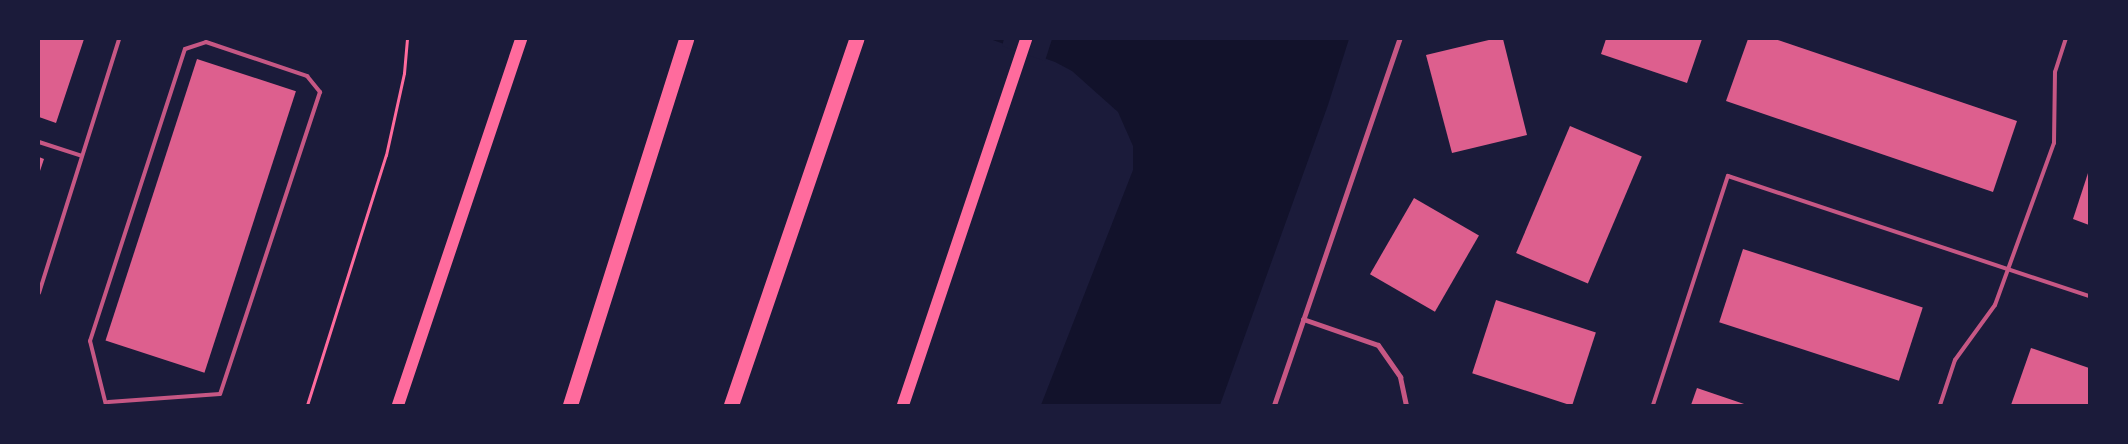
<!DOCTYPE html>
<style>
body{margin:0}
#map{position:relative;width:2128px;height:444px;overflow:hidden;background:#1b1b3a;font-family:Inter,sans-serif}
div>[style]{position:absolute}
.water>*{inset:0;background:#12122b}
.pier>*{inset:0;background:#1b1b3a}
.building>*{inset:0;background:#dd5f8e;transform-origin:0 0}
.path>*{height:3px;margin:-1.5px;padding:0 1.5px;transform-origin:1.5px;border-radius:1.5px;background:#ff6b9d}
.service>*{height:4px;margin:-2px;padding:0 2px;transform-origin:2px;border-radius:2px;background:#c65784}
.minor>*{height:5px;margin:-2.5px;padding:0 2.5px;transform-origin:2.5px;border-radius:2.5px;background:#c65784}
.primary>*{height:12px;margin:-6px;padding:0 6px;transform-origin:6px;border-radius:6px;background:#ff6b9d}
.motorway>*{height:15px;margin:-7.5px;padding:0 7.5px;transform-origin:7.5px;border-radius:7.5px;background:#ff6b9d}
span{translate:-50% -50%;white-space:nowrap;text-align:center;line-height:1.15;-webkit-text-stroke:5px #1b1b3a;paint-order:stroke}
.frame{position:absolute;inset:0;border:40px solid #1b1b3a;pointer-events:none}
</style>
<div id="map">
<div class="water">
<div style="clip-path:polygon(990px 39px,1349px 39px,1328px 105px,1220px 405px,1041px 405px,1133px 170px,1133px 146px,1118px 112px,1072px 71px,1055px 62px)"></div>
</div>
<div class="pier">
<div style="clip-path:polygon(1004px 39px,1052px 39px,1045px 61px,1002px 46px)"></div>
</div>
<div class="building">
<div style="clip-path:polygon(39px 39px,84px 39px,56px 123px,39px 117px)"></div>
<div style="clip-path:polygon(1493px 39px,1503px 39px,1527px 135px,1452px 153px,1426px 55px)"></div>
<div style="clip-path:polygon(1606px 39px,1702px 39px,1687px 83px,1601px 54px)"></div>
<div style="clip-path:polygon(1748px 39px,1775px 39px,2017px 121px,1993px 192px,1726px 101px)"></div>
<div style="left:197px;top:59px;width:104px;height:296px;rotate:18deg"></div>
<div style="left:1570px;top:126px;width:78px;height:138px;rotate:23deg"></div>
<div style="clip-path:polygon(39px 157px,44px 159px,39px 174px)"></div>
<div style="clip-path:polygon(2089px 170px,2089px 225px,2073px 219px)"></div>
<div style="left:1414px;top:198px;width:75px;height:88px;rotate:30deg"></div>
<div style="left:1743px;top:249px;width:189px;height:77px;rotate:18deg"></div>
<div style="left:1496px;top:300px;width:105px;height:77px;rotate:18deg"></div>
<div style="clip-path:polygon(2031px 348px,2089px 368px,2089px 405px,2011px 405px)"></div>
<div style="clip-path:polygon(1697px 388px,1747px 405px,1691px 405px)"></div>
</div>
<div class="path">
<div style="left:307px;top:405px;width:262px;rotate:-72.5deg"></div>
<div style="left:386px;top:155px;width:84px;rotate:-77.6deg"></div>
<div style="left:404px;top:73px;width:34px;rotate:-85deg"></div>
</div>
<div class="service">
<div style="left:39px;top:142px;width:45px;rotate:18deg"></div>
<div style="left:39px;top:293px;width:266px;rotate:-72.5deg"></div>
<div style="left:106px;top:405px;width:66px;rotate:-104deg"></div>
<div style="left:90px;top:341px;width:307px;rotate:-72deg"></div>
<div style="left:185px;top:49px;width:22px;rotate:-18deg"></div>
<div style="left:206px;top:42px;width:107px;rotate:18.6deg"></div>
<div style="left:307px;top:76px;width:21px;rotate:51deg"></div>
<div style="left:320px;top:92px;width:318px;rotate:108.3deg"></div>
<div style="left:220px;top:394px;width:112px;rotate:175.9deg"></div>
<div style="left:1653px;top:405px;width:241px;rotate:-71.9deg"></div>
<div style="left:1728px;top:176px;width:380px;rotate:18.4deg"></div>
<div style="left:1940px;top:405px;width:47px;rotate:-71.6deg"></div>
<div style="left:1955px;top:360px;width:68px;rotate:-54deg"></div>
<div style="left:1995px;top:305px;width:172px;rotate:-70deg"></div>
<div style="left:2054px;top:143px;width:71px;rotate:-89.2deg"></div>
<div style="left:2055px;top:72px;width:35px;rotate:-72deg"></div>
</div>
<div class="minor">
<div style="left:1303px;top:319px;width:79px;rotate:19.1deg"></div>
<div style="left:1378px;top:345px;width:39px;rotate:55deg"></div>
<div style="left:1400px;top:377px;width:29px;rotate:78deg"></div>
<div style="left:1274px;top:405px;width:387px;rotate:-71.1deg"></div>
</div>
<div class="primary">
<div style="left:398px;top:405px;width:386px;rotate:-71.4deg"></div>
<div style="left:903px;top:405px;width:386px;rotate:-71.4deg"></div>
</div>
<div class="motorway">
<div style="left:570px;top:405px;width:384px;rotate:-72.4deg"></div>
<div style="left:731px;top:405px;width:387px;rotate:-71.1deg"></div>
</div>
<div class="frame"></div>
</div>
